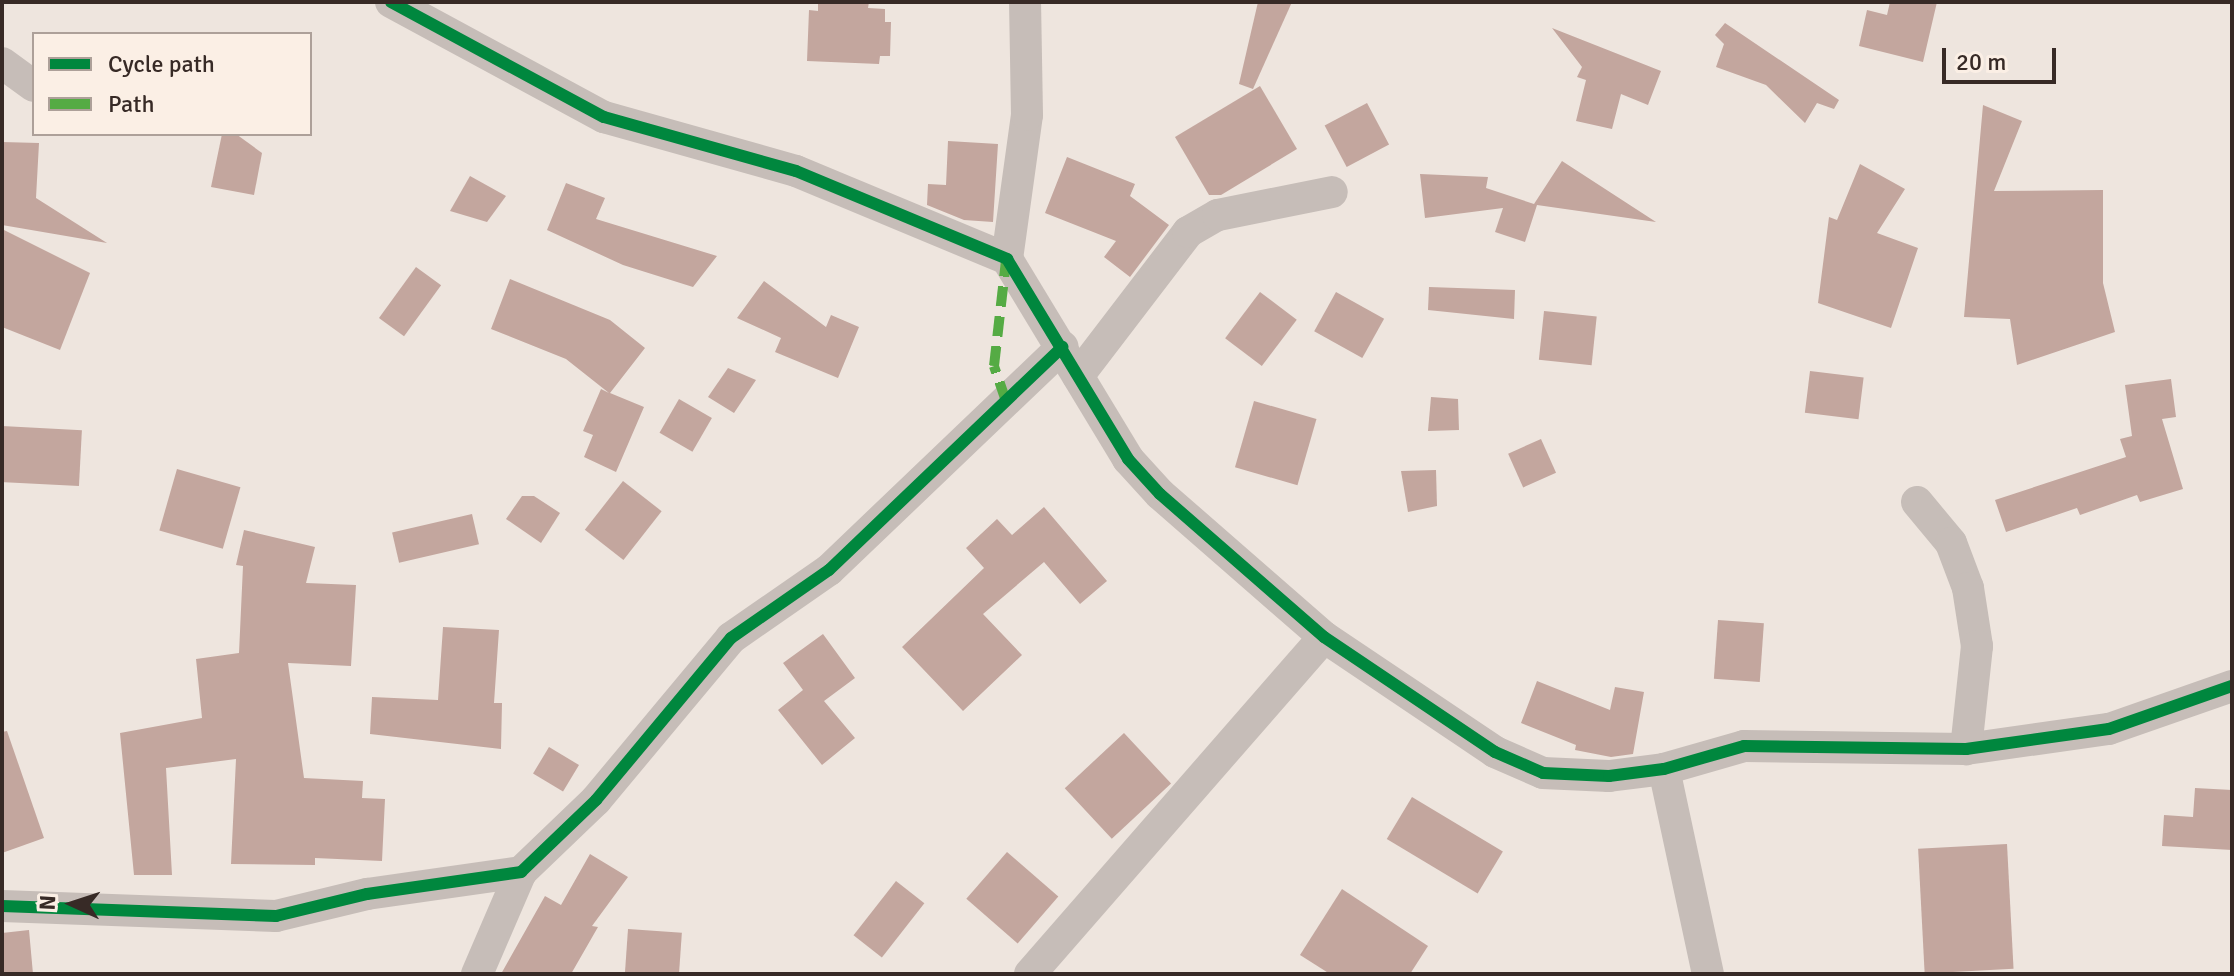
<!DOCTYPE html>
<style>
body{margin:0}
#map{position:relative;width:2234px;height:976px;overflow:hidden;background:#eee5de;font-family:Signika,sans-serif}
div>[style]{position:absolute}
.building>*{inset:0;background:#c3a69e;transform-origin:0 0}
.street>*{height:32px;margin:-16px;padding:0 16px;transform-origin:16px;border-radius:16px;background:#c6bdb8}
.quiet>*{height:10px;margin-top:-5px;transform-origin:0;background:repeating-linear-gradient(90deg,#55ab44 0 20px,transparent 0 30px)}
.cycleway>*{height:12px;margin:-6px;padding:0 6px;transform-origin:6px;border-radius:6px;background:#00873e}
span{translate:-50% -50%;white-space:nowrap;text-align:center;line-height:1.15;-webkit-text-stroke:6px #fbefe5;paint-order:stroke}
.frame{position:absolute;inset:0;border:4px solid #372a26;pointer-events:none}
.legend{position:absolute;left:32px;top:32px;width:280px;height:104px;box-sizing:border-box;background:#fbefe5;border:2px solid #ada099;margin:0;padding:10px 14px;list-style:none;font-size:24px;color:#372a26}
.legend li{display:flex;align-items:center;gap:16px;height:40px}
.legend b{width:40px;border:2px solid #ada099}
.north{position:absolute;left:32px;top:864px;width:80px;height:80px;-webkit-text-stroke:6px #fbefe5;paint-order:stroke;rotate:273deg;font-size:22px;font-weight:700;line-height:32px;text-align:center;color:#372a26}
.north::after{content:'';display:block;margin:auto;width:28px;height:36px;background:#372a26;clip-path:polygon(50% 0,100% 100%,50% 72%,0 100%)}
.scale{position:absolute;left:1942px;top:48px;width:114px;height:36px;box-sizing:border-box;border:4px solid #372a26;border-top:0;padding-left:10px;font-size:24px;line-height:28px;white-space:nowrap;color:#372a26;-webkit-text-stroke:6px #fbefe5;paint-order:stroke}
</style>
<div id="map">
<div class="building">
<div style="clip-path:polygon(818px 2px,869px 2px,868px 8px,885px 9px,885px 22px,891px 22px,890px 56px,880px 56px,879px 64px,807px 61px,809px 10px,818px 11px)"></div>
<div style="clip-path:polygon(1258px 2px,1292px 2px,1253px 89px,1239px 84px)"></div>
<div style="clip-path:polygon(1890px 2px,1937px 2px,1923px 62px,1859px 46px,1867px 10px,1887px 15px)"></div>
<div style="clip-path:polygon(1725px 23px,1839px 100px,1834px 109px,1817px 103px,1805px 123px,1766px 85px,1716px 67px,1724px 44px,1715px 35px)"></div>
<div style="clip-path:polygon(1552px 28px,1661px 71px,1648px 105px,1621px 94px,1612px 129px,1576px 121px,1586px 80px,1577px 77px,1582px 67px)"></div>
<div style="clip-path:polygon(1260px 86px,1297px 149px,1221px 195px,1209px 195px,1175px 137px)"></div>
<div style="left:1367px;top:103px;width:47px;height:48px;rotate:62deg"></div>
<div style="clip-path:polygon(1983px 105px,2022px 121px,1994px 191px,2103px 190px,2103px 283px,2115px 332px,2017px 365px,2010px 319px,1964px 317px)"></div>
<div style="clip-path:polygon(222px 134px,236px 134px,262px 153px,254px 195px,211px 187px)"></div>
<div style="clip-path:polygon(948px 141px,998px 144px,993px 222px,964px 220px,927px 205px,928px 184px,946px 185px)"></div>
<div style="clip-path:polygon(2px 142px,39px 143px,36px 198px,107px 243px,2px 225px)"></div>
<div style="clip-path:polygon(1067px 157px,1135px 184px,1130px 196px,1169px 225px,1130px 277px,1104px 257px,1116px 241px,1045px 213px)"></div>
<div style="clip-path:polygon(1562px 161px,1656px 222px,1537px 205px,1525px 242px,1495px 232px,1503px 208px,1425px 218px,1420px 174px,1488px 177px,1486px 188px,1534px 204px)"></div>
<div style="clip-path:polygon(1860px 164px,1905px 189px,1877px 233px,1918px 248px,1891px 328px,1818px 303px,1829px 217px,1837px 220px)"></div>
<div style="clip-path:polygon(470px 176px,506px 196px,487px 222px,450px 211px)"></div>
<div style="clip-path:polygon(566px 183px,605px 198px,596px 219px,717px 256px,693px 287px,623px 265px,547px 230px)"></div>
<div style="clip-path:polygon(2px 229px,90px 273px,60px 350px,2px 327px)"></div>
<div style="left:416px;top:267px;width:31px;height:63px;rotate:36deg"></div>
<div style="clip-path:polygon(510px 279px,610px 320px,645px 348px,610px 393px,644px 407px,616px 472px,584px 457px,593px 435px,583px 431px,601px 389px,609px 393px,566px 359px,491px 329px)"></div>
<div style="clip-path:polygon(764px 281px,826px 327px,831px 315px,859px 327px,838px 378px,775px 352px,781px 338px,737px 318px)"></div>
<div style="clip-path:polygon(1429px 287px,1515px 290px,1514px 319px,1428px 310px)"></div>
<div style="left:1260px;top:292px;width:46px;height:58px;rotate:37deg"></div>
<div style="left:1336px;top:292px;width:55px;height:45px;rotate:29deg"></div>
<div style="left:1544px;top:311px;width:53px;height:49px;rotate:6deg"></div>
<div style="clip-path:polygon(728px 368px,756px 380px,734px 413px,708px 397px)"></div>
<div style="left:1810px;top:371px;width:54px;height:42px;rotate:7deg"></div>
<div style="clip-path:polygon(2171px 379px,2176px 417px,2162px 419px,2183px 489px,2140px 502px,2137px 495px,2080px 515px,2077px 508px,2006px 532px,1995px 500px,2126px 457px,2120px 439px,2132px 436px,2125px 385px)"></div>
<div style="clip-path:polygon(1431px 397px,1458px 399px,1459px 430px,1428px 431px)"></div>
<div style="left:679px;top:399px;width:38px;height:39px;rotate:30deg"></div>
<div style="left:1254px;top:401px;width:65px;height:69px;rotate:16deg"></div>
<div style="left:2px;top:426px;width:80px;height:56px;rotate:3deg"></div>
<div style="left:1541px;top:439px;width:37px;height:36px;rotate:66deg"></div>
<div style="left:177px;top:469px;width:66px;height:64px;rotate:16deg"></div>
<div style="clip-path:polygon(1436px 470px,1437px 506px,1408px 512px,1401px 471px)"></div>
<div style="left:623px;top:481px;width:49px;height:62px;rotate:38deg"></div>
<div style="clip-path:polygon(522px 496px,534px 496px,560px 513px,541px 543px,506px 519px)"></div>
<div style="clip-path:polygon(1044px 507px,1107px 581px,1080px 604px,1044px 562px,983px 614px,1022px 655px,963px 711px,902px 647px,984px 568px,966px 548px,997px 519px,1012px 535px)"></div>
<div style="left:472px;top:514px;width:31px;height:82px;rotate:77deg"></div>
<div style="clip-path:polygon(244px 530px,315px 547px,306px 583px,356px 585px,351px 666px,288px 663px,304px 778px,363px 781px,362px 798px,385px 799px,382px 861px,315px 858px,315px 865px,231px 864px,236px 759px,166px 768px,172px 875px,134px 875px,120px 733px,202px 718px,196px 659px,239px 653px,243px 566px,236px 565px)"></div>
<div style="left:1718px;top:620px;width:46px;height:59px;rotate:4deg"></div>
<div style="clip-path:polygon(443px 627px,499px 630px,494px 703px,502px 703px,501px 749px,370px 734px,372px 697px,438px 700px)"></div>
<div style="clip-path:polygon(823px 634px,855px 678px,824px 701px,855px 738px,822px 765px,778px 710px,803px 690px,783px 663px)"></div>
<div style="clip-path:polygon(1537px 681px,1610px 710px,1615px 687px,1644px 692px,1633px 754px,1611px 757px,1575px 750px,1576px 745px,1521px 723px)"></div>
<div style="clip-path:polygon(7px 731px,44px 838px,2px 853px,2px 732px)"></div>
<div style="left:1124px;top:733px;width:69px;height:81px;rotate:47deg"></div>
<div style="left:549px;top:747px;width:35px;height:31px;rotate:31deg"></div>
<div style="clip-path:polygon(2195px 788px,2232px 790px,2232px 850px,2162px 846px,2164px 815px,2193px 817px)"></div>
<div style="left:1412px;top:797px;width:106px;height:49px;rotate:31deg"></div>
<div style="left:2007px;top:844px;width:125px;height:89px;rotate:87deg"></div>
<div style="left:1007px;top:852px;width:68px;height:62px;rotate:41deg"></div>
<div style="clip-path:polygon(590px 854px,628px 877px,592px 926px,598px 927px,571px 974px,501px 974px,545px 896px,561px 905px)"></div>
<div style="left:896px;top:881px;width:36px;height:69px;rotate:38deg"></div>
<div style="clip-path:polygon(1342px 889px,1428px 946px,1410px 974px,1330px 974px,1300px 955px)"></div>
<div style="left:628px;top:929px;width:54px;height:45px;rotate:4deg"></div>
<div style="clip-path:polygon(29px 930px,33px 974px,2px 974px,2px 933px)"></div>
</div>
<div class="street">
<div style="left:391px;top:2px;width:242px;rotate:28.4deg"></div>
<div style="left:604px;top:117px;width:199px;rotate:15.7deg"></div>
<div style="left:796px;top:171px;width:229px;rotate:22.6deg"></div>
<div style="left:1007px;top:259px;width:234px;rotate:58.8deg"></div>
<div style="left:1128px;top:459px;width:47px;rotate:47.6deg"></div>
<div style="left:1160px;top:494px;width:218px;rotate:41.1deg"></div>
<div style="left:1324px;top:637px;width:206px;rotate:33.9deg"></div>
<div style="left:1495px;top:752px;width:52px;rotate:23.6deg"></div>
<div style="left:1543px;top:773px;width:66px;rotate:2.6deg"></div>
<div style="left:1609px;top:776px;width:55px;rotate:-7.3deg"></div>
<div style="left:1664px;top:769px;width:83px;rotate:-16deg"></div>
<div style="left:1744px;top:746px;width:222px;rotate:0.8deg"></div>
<div style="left:1966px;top:749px;width:144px;rotate:-8deg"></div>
<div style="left:2109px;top:729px;width:130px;rotate:-19.3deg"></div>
<div style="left:2px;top:63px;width:39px;rotate:36deg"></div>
<div style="left:1007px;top:259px;width:145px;rotate:-82.1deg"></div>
<div style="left:1027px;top:115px;width:113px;rotate:-91deg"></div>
<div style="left:1078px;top:376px;width:181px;rotate:-52.6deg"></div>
<div style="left:1188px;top:232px;width:34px;rotate:-30deg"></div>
<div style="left:1218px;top:215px;width:116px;rotate:-11.4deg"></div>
<div style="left:1917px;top:502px;width:53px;rotate:50.3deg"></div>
<div style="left:1951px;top:543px;width:48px;rotate:69.3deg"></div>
<div style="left:1968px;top:588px;width:59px;rotate:81.2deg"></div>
<div style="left:1977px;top:646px;width:104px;rotate:96.1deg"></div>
<div style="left:1664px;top:769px;width:210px;rotate:77.9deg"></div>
<div style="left:2px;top:906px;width:274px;rotate:2.1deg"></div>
<div style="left:276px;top:916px;width:94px;rotate:-13.6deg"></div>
<div style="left:367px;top:894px;width:156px;rotate:-8.1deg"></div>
<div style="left:521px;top:872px;width:104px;rotate:-43.8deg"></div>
<div style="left:596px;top:800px;width:211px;rotate:-50.2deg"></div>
<div style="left:731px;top:638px;width:119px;rotate:-34.8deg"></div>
<div style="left:829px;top:570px;width:323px;rotate:-43.7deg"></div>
<div style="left:477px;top:974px;width:111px;rotate:-66.7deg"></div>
<div style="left:1030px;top:974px;width:447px;rotate:-48.9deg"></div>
</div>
<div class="quiet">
<div style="left:1006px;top:401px;width:37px;rotate:-109deg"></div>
<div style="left:994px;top:366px;width:106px;rotate:-83.5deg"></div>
</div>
<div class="cycleway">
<div style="left:391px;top:2px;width:242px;rotate:28.4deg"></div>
<div style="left:604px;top:117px;width:199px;rotate:15.7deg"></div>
<div style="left:796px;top:171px;width:229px;rotate:22.6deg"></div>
<div style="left:1007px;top:259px;width:234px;rotate:58.8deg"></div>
<div style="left:1128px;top:459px;width:47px;rotate:47.6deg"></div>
<div style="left:1160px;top:494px;width:218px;rotate:41.1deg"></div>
<div style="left:1324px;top:637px;width:206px;rotate:33.9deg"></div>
<div style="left:1495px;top:752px;width:52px;rotate:23.6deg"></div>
<div style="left:1543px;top:773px;width:66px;rotate:2.6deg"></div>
<div style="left:1609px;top:776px;width:55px;rotate:-7.3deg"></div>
<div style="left:1664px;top:769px;width:83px;rotate:-16deg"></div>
<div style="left:1744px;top:746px;width:222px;rotate:0.8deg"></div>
<div style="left:1966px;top:749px;width:144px;rotate:-8deg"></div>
<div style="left:2109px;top:729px;width:130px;rotate:-19.3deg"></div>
<div style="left:2px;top:906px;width:274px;rotate:2.1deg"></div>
<div style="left:276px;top:916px;width:94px;rotate:-13.6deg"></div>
<div style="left:367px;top:894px;width:156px;rotate:-8.1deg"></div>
<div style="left:521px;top:872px;width:104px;rotate:-43.8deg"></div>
<div style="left:596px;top:800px;width:211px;rotate:-50.2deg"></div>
<div style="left:731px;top:638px;width:119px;rotate:-34.8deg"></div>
<div style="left:829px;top:570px;width:323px;rotate:-43.7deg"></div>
</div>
<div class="frame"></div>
<ul class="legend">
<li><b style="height:10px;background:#00873e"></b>Cycle path</li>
<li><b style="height:10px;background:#55ab44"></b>Path</li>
</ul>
<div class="north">N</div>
<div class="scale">20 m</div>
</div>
